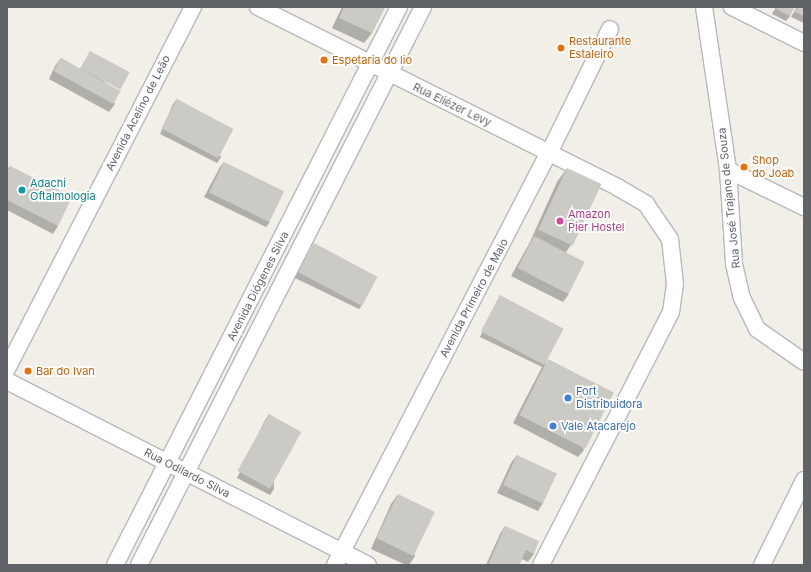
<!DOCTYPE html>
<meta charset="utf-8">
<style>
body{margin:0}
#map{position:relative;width:811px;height:572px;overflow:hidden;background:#f1efe8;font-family:Inter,sans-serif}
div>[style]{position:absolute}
.roads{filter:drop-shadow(1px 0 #b5b8bc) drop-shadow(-1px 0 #b5b8bc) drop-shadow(0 1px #b5b8bc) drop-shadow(0 -1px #b5b8bc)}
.minor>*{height:16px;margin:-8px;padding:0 8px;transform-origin:8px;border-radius:8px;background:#fff}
.wall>*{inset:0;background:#afaea9}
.building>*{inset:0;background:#cccac5;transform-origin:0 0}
.dots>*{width:11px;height:11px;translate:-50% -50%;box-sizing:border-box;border:2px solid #fff;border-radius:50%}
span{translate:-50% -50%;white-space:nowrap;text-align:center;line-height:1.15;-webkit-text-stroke:3.5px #fff;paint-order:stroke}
.food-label{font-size:11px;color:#c56008}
.left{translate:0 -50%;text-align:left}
.street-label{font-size:11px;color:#5f6368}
.culture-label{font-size:11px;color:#0d838f}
.hotel-label{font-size:11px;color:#b23c85}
.shop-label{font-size:11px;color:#366cbe}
.frame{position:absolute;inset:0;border:8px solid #5f6368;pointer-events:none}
</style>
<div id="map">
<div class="roads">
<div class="minor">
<div style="left:258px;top:7px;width:402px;rotate:26.6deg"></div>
<div style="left:617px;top:187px;width:34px;rotate:30deg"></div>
<div style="left:646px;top:204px;width:42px;rotate:55.6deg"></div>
<div style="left:670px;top:239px;width:45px;rotate:83.7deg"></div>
<div style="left:675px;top:284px;width:28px;rotate:98deg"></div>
<div style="left:671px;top:312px;width:284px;rotate:117.2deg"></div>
<div style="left:704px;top:7px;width:165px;rotate:81.6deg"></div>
<div style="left:728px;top:170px;width:94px;rotate:86.3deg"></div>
<div style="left:734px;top:264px;width:35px;rotate:77deg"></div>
<div style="left:742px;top:298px;width:34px;rotate:64deg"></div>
<div style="left:757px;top:329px;width:57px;rotate:35.1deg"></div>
<div style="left:732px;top:7px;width:80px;rotate:26.6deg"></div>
<div style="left:728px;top:170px;width:85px;rotate:26deg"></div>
<div style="left:7px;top:369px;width:407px;rotate:-62.8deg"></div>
<div style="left:7px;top:381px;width:405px;rotate:27deg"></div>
<div style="left:115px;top:565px;width:626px;rotate:-63.03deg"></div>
<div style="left:139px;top:565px;width:626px;rotate:-63.03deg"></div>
<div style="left:335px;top:565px;width:464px;rotate:-62.6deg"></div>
<div style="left:549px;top:153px;width:138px;rotate:-63.8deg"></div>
<div style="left:762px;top:565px;width:95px;rotate:-63.7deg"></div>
</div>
</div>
<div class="wall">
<div style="clip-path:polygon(342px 7px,385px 7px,372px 33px,364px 43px,332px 28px)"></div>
<div style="clip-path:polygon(776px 7px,794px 7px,790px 16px,786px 21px,772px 14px)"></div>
<div style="clip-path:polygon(797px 7px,804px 7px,804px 23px,791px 17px)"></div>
<div style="clip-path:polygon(90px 51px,115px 104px,109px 112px,49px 79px,55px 66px,61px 58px,80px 69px,87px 57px)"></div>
<div style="clip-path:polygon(177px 99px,221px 157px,217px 163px,160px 134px,173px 104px)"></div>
<div style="clip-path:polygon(224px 162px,270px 222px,266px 227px,204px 197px,220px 167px)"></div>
<div style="clip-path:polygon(10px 166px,58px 226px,53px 234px,7px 210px,7px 170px)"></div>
<div style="clip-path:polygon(567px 168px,571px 245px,566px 252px,569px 294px,563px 302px,511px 276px,529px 244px,557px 182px)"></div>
<div style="clip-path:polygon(314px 243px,363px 304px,359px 309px,295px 278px,311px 249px)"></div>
<div style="clip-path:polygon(500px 295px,546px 362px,584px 450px,578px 457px,513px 423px,542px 367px,480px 337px,497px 301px)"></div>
<div style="clip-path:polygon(269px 414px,274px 489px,270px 495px,237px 478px,265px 420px)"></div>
<div style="clip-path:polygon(517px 455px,543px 503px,538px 511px,497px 493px,511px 463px)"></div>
<div style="clip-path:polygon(398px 494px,415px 556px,409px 565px,406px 565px,371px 549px,391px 504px)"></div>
<div style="clip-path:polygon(505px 526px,534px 554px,528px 562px,522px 559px,519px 565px,486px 565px,500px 534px)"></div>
</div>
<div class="building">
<div style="clip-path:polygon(344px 7px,385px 7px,372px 33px,339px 18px)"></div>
<div style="clip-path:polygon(777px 7px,794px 7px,790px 16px,776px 9px)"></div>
<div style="clip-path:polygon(798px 7px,804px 7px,804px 16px,795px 12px)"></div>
<div style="left:90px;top:51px;width:45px;height:20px;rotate:28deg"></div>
<div style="left:61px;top:58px;width:68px;height:15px;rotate:29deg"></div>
<div style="left:177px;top:99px;width:64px;height:33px;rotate:28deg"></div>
<div style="left:224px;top:162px;width:67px;height:34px;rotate:26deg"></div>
<div style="clip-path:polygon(10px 166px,72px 197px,58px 226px,7px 200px,7px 172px)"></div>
<div style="left:567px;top:168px;width:38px;height:68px;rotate:25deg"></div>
<div style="left:534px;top:236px;width:57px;height:36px;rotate:27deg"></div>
<div style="left:314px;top:243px;width:72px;height:33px;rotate:28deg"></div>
<div style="left:500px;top:295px;width:72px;height:41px;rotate:28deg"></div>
<div style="left:548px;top:359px;width:74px;height:63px;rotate:27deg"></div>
<div style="left:269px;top:414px;width:37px;height:65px;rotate:29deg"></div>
<div style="left:517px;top:455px;width:44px;height:33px;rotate:25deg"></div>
<div style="left:398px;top:494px;width:41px;height:49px;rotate:26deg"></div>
<div style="clip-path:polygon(505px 526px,539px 541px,534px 554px,526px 550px,519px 565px,488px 565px)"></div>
</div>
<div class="dots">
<div style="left:561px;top:48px;background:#e8710a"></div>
<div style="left:324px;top:60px;background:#e8710a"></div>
<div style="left:744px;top:167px;background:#e8710a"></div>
<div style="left:22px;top:190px;background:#0f9aa8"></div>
<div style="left:560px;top:221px;background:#d1479c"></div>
<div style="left:28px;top:371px;background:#e8710a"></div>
<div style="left:568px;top:398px;background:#3f7fe0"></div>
<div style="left:553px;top:426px;background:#3f7fe0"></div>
</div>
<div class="food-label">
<span class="left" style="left:569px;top:48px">Restaurante<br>Estaleiro</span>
<span class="left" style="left:332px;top:60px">Espetaria do lio</span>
<span class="left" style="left:752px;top:167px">Shop<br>do Joab</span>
<span class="left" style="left:36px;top:371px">Bar do Ivan</span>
</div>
<div class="street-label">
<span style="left:452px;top:105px;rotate:26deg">Rua Eliézer Levy</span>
<span style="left:138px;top:113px;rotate:-63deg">Avenida Acelino de Leão</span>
<span style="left:729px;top:198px;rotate:-96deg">Rua José Trajano de Souza</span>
<span style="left:258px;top:286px;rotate:-63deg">Avenida Diógenes Silva</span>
<span style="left:474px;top:298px;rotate:-62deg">Avenida Primeiro de Maio</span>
<span style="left:187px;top:473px;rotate:27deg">Rua Odilardo Silva</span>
</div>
<div class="culture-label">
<span class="left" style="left:30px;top:190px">Adachi<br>Oftalmologia</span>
</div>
<div class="hotel-label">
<span class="left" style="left:568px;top:221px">Amazon<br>Pier Hostel</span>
</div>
<div class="shop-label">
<span class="left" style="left:576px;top:398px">Fort<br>Distribuidora</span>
<span class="left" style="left:561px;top:426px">Vale Atacarejo</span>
</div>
<div class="frame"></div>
</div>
